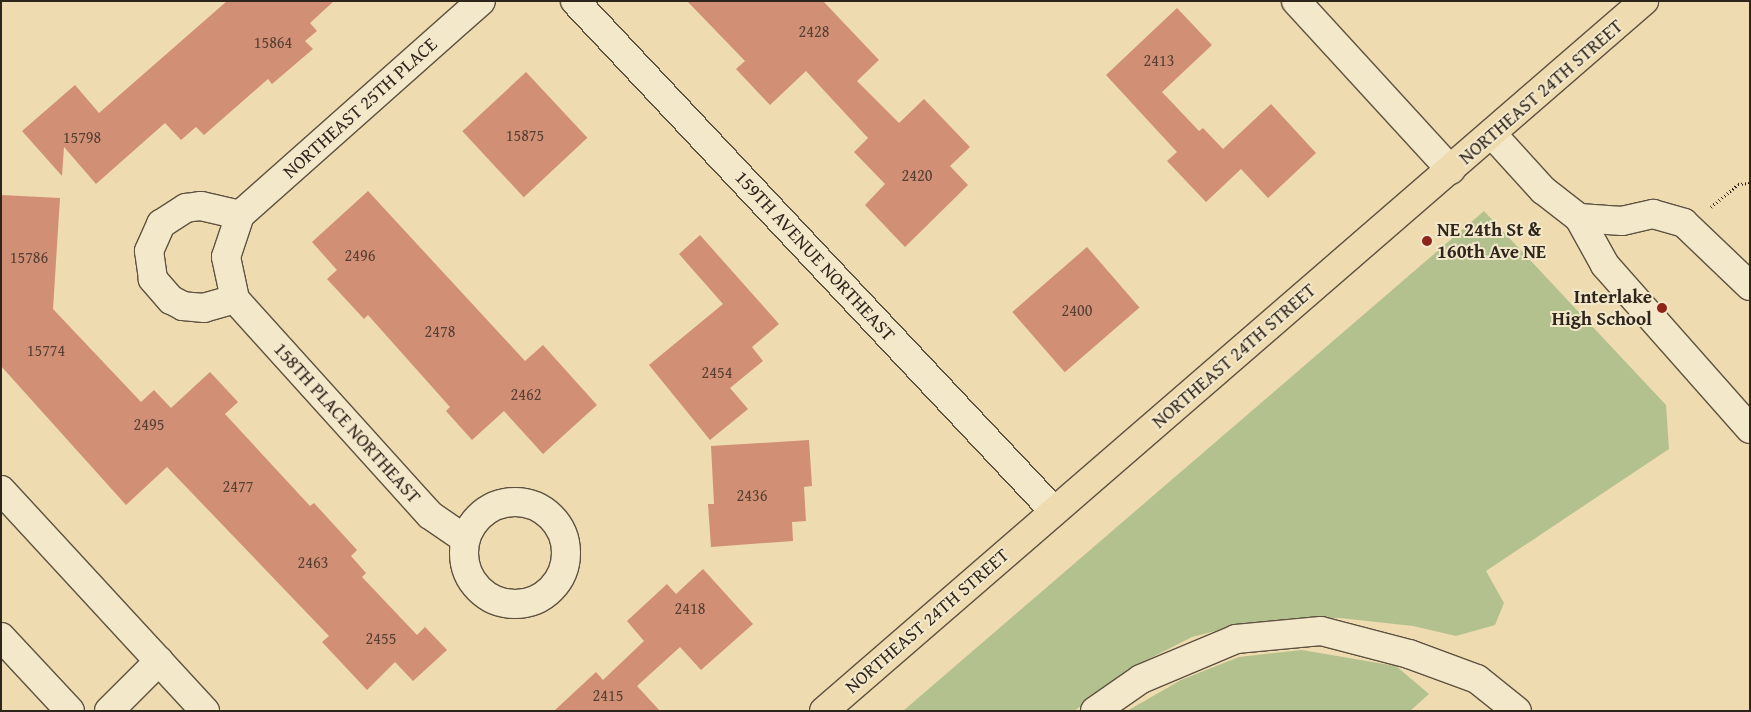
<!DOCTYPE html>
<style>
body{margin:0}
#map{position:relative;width:1751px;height:712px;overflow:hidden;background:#eedbaf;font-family:"Gentium Book Plus",serif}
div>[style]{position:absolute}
.green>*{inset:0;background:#b3c18f}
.building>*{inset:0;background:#d18f76;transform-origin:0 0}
.path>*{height:3px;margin-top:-1.5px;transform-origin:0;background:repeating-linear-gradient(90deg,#2e251c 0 1px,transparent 0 3.5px)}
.roads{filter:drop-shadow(1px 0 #5e5241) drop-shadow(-1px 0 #5e5241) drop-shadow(0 1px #5e5241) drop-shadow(0 -1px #5e5241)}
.minor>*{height:28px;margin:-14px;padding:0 14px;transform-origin:14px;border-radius:14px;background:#f4e8cb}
.minor>.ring{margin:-14px;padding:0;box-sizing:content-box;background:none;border:28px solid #f4e8cb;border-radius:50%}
.major>*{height:28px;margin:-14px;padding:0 14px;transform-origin:14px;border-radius:14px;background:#eedbaf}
.dots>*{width:14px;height:14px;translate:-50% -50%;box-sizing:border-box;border:2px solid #f4e8cb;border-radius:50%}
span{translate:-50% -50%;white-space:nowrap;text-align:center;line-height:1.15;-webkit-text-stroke:4px #f4e8cb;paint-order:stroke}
.number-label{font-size:16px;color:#574032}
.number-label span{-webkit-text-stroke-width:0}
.street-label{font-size:19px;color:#2e251c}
.poi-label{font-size:19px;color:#2e251c;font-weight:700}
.left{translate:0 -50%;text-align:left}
.right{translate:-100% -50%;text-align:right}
.frame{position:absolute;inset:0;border:2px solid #2e251c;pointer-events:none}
</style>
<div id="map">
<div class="green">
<div style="clip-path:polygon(1484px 211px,1666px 405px,1669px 449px,1486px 571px,1504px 603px,1495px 625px,1456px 636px,1413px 626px,1340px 618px,1246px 623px,1192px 637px,1137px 665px,1074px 711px,903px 711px)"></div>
<div style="clip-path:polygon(1302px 650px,1396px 666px,1429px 694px,1410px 711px,1127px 711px,1181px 680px,1239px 657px)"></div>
</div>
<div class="building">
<div style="clip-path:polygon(227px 1px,334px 1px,310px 23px,317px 31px,305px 41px,313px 49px,272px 84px,268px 79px,204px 135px,196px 127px,181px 140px,165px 123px,96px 184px,64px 147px,62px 176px,22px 131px,75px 85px,99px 113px)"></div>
<div style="clip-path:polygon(687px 1px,823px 1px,879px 60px,857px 81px,899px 123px,924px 99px,970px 147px,950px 166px,968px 185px,905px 247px,865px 205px,885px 184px,854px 152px,868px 138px,806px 71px,770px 105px,736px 69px,745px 61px)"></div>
<div style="clip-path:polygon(1177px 8px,1212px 45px,1162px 92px,1199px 131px,1203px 128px,1223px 149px,1271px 104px,1316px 153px,1268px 198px,1241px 169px,1206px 202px,1167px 161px,1177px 152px,1106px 75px)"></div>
<div style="left:526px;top:72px;width:90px;height:87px;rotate:47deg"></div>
<div style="clip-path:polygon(368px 191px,525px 361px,543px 345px,597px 405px,543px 454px,504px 411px,472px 440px,446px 411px,450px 407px,368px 315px,364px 319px,327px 279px,337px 270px,312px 242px)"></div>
<div style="clip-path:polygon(1px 195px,60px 198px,53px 309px,141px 402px,154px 390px,171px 408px,210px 372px,238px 402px,225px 414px,310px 506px,314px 503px,357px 550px,351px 556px,366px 573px,362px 577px,417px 635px,425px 627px,447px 650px,413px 681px,395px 662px,367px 690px,322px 642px,329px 636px,167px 467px,126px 505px,1px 366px)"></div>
<div style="clip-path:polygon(700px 235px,779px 324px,752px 347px,763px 361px,730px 388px,748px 409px,710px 440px,649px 365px,723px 304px,679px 254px)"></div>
<div style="left:1087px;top:247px;width:80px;height:99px;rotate:49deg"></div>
<div style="clip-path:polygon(809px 440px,812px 486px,804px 487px,806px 521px,792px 522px,793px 541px,711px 547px,708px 504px,714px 504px,711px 446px)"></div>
<div style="clip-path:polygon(703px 569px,753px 624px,701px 670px,680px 647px,637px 686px,660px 711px,554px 711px,596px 672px,603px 680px,644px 641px,627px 621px,667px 584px,676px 594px)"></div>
</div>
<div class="path">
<div style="left:1711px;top:207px;width:35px;rotate:-40deg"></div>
<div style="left:1738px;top:184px;width:12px;rotate:-5deg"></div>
</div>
<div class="roads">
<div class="minor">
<div style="left:575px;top:1px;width:700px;rotate:46.8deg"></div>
<div style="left:1296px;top:1px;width:229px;rotate:47.5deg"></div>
<div style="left:1492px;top:134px;width:76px;rotate:47.7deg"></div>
<div style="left:1543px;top:190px;width:46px;rotate:37.9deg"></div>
<div style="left:1579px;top:218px;width:43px;rotate:4deg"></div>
<div style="left:1622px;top:221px;width:32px;rotate:-13deg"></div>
<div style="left:1653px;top:214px;width:32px;rotate:16deg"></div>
<div style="left:1684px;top:223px;width:91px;rotate:43.7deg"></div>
<div style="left:1579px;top:218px;width:54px;rotate:61deg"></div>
<div style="left:1605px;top:265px;width:219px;rotate:48.5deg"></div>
<div style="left:235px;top:299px;width:32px;rotate:164deg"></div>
<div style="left:204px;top:308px;width:21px;rotate:-175deg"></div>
<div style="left:183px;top:306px;width:13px;rotate:-153deg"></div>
<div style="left:171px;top:300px;width:28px;rotate:-131deg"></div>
<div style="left:153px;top:279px;width:28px;rotate:-98deg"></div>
<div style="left:149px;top:251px;width:30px;rotate:-66deg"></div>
<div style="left:161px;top:224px;width:30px;rotate:-33deg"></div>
<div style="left:186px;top:208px;width:15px;rotate:-8deg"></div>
<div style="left:201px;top:206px;width:40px;rotate:13deg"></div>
<div style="left:1px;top:490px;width:301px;rotate:47.3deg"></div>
<div class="ring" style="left:464px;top:502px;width:74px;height:74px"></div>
<div style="left:465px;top:539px;width:42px;rotate:-145.6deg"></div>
<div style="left:430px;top:515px;width:291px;rotate:-132.1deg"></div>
<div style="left:235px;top:299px;width:43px;rotate:-102.1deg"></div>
<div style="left:226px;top:257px;width:44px;rotate:-71.6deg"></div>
<div style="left:240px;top:215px;width:322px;rotate:-41.6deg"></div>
<div style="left:1px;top:637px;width:101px;rotate:47deg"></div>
<div style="left:109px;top:711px;width:71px;rotate:-45deg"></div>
<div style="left:1095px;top:711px;width:56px;rotate:-34.8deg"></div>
<div style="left:1141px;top:679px;width:103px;rotate:-22.8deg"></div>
<div style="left:1236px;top:639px;width:85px;rotate:-5.4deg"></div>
<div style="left:1321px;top:631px;width:91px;rotate:14.6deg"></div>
<div style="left:1409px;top:654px;width:72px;rotate:20.2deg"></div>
<div style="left:1477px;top:679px;width:51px;rotate:38.7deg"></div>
</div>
<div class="major">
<div style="left:824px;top:711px;width:1085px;rotate:-40.89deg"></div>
</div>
</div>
<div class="dots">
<div style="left:1427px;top:241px;background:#8f2418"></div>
<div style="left:1662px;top:308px;background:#8f2418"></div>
</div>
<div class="number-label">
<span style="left:814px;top:31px">2428</span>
<span style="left:273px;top:42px">15864</span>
<span style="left:1159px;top:60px">2413</span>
<span style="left:525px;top:135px">15875</span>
<span style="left:82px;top:137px">15798</span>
<span style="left:917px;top:175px">2420</span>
<span style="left:360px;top:255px">2496</span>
<span style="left:29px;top:257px">15786</span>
<span style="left:1077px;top:310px">2400</span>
<span style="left:440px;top:331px">2478</span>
<span style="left:46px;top:350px">15774</span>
<span style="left:717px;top:372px">2454</span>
<span style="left:526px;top:394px">2462</span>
<span style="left:149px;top:424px">2495</span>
<span style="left:238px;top:486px">2477</span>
<span style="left:752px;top:495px">2436</span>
<span style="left:313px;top:562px">2463</span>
<span style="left:690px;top:608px">2418</span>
<span style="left:381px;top:638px">2455</span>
<span style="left:608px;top:695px">2415</span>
</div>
<div class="street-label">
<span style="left:1541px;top:92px;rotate:-41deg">NORTHEAST 24TH STREET</span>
<span style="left:360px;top:108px;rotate:-42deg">NORTHEAST 25TH PLACE</span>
<span style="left:815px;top:256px;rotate:47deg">159TH AVENUE NORTHEAST</span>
<span style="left:1234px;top:356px;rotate:-41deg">NORTHEAST 24TH STREET</span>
<span style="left:347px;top:423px;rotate:48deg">158TH PLACE NORTHEAST</span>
<span style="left:927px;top:621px;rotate:-41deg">NORTHEAST 24TH STREET</span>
</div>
<div class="poi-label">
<span class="left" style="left:1437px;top:241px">NE 24th St &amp;<br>160th Ave NE</span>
<span class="right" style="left:1652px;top:308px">Interlake<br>High School</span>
</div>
<div class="frame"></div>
</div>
